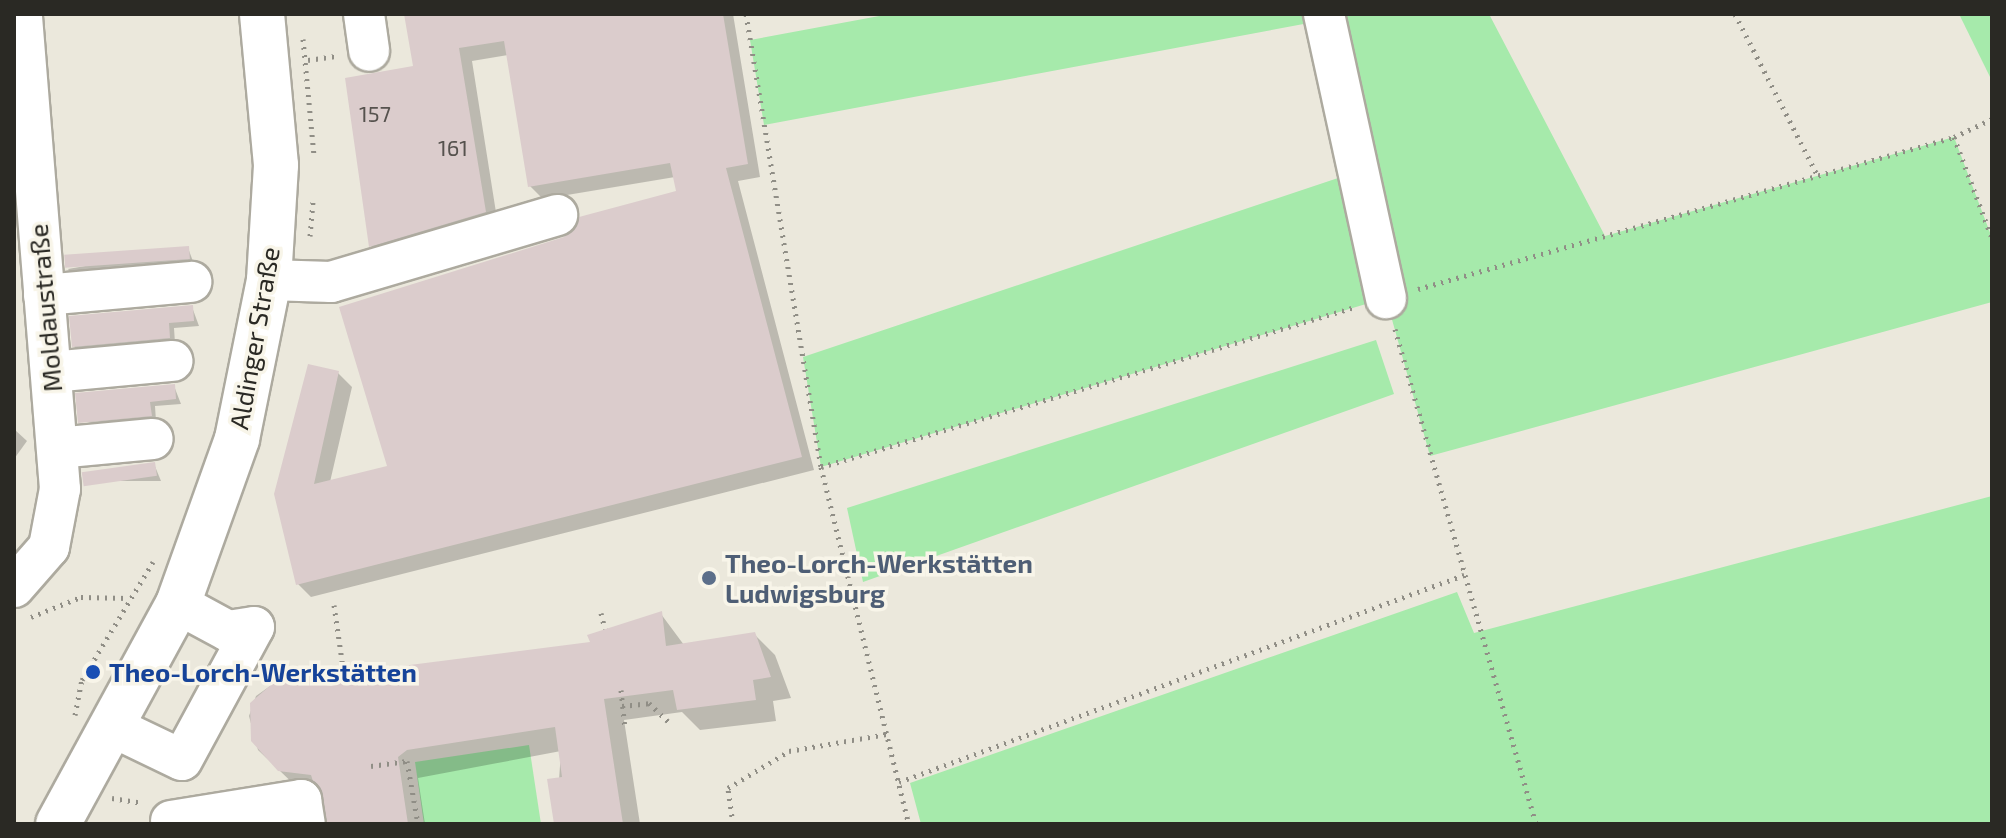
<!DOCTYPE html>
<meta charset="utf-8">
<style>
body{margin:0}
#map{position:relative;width:2006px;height:838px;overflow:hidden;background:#ebe8dc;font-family:"Exo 2",sans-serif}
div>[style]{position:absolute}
.green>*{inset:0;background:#a6eaab}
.shadow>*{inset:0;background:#0003}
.building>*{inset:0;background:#dbcccc;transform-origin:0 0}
.path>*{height:5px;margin-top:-2.5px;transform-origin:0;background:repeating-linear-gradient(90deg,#908e86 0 2px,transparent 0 8px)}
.roads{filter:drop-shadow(2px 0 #adaa9f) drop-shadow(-2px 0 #adaa9f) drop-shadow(0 2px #adaa9f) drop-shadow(0 -2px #adaa9f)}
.minor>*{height:40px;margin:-20px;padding:0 20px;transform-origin:20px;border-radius:20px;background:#fff}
.major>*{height:44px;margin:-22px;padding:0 22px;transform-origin:22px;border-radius:22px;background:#fff}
.dots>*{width:22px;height:22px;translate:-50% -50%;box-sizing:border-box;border:4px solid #f8f5e9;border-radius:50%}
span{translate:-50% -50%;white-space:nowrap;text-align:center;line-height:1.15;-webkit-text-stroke:7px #f8f5e9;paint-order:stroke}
.number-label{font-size:22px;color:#56524e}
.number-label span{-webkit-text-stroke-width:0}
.street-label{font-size:26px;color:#2a2924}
.service-label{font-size:26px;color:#4e5e75;font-weight:700}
.left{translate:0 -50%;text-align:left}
.transit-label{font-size:26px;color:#164399;font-weight:700}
.frame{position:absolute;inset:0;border:16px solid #2a2924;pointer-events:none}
</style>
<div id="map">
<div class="green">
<div style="clip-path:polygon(890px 14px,1489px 14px,1605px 236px,1954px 137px,1992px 238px,1992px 302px,1430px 456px,1386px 298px,821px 467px,803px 357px,1356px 172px,1325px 20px,764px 125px,750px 40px)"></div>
<div style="clip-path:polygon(1959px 14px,1992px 14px,1992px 81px)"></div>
<div style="clip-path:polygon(1376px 340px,1394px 394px,863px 582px,847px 508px)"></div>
<div style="clip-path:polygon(1992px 496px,1992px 824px,921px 824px,910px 783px,1457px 592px,1474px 633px)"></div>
<div style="clip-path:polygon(529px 745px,541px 824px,424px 824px,415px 762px)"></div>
</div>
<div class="shadow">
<div style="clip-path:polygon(406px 14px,733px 14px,760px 177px,738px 181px,814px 470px,311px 597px,298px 584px,276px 494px,338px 373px,352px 387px,330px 482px,389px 467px,565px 239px,678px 193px,675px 177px,543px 199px,530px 186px,508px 55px,472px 61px,498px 225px,384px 259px,371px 246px,415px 67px)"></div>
<div style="clip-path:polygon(188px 248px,194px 264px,73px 275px,68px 269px)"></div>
<div style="clip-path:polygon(192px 307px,199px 326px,174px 328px,175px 343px,79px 352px,74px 346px)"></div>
<div style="clip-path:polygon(174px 386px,181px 404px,155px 406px,156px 421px,80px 422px)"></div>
<div style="clip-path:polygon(14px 429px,27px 441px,14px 459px)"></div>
<div style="clip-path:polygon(154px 464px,161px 481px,84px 481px)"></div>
<div style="clip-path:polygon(661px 614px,684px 645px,754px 634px,775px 655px,791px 698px,773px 701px,776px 721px,700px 730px,682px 712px,624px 720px,640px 824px,556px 824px,561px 751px,418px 778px,425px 824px,327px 824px,325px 794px,301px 791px,258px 750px,249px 716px,256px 696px,287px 674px,323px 678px,592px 643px)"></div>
</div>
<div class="building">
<div style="clip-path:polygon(404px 14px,723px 14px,748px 164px,726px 168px,802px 457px,296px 585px,274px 494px,308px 364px,339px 371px,314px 484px,387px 466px,339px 307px,564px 237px,579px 217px,676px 191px,670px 163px,528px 187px,504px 41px,459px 48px,486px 212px,369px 247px,345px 78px,413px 66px)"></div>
<div style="left:189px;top:246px;width:13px;height:125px;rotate:86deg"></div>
<div style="clip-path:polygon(193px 305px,194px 321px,169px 323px,170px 338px,72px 347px,69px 316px)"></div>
<div style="clip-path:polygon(175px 384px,176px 399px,150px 402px,152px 416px,78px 423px,75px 393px)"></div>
<div style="left:155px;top:462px;width:14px;height:74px;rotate:82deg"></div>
<div style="clip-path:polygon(662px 611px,666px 646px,755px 632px,771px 677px,753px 680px,756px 700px,677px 710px,673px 690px,604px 699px,623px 824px,554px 824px,547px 779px,562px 777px,555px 727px,407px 750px,398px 757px,408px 824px,327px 824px,311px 775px,278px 771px,251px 741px,250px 703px,286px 672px,323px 676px,590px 642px,587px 635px)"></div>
</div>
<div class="path">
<div style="left:746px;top:14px;width:459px;rotate:80.6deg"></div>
<div style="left:821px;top:467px;width:368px;rotate:76.2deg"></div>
<div style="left:1735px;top:14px;width:182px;rotate:62.9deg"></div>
<div style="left:303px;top:39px;width:118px;rotate:84.6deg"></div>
<div style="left:308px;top:60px;width:30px;rotate:-8deg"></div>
<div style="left:1954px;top:137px;width:108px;rotate:69.4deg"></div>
<div style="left:310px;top:236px;width:38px;rotate:-85deg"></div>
<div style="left:1418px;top:289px;width:557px;rotate:-15.83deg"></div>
<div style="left:1954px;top:137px;width:42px;rotate:-25.3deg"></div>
<div style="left:1395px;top:329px;width:515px;rotate:74.1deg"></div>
<div style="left:821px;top:467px;width:557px;rotate:-16.68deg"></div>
<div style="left:334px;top:605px;width:70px;rotate:81.8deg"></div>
<div style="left:601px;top:613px;width:16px;rotate:76deg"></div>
<div style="left:31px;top:617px;width:54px;rotate:-21.8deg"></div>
<div style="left:81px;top:597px;width:47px;rotate:1.2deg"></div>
<div style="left:621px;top:690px;width:37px;rotate:84deg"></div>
<div style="left:622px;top:706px;width:27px;rotate:-6deg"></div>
<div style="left:649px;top:703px;width:29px;rotate:44deg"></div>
<div style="left:75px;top:715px;width:36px;rotate:-79deg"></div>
<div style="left:82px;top:680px;width:138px;rotate:-59deg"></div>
<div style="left:371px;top:766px;width:36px;rotate:-8deg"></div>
<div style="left:407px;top:761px;width:64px;rotate:80.1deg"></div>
<div style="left:899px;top:782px;width:602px;rotate:-20.12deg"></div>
<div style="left:112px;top:798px;width:30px;rotate:9deg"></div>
<div style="left:733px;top:824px;width:36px;rotate:-98deg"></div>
<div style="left:728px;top:788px;width:71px;rotate:-31.2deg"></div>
<div style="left:789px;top:751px;width:99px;rotate:-9.8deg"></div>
</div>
<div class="roads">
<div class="minor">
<div style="left:364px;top:14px;width:37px;rotate:82deg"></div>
<div style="left:1324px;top:14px;width:291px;rotate:77.7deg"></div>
<div style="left:269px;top:280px;width:62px;rotate:1.8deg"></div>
<div style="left:331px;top:282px;width:236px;rotate:-16.5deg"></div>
<div style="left:44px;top:295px;width:148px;rotate:-5.1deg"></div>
<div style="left:51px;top:372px;width:122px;rotate:-5.2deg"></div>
<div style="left:57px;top:448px;width:96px;rotate:-5.4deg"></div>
<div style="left:14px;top:587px;width:53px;rotate:-48.8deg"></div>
<div style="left:49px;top:547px;width:59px;rotate:-79.3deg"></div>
<div style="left:60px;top:489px;width:477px;rotate:-94.6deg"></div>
<div style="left:113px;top:727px;width:76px;rotate:25.6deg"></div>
<div style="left:182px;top:760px;width:151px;rotate:-61.6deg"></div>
<div style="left:254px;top:627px;width:26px;rotate:171deg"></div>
<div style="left:228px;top:631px;width:57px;rotate:-151.6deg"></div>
<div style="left:171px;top:821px;width:132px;rotate:-9.2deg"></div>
<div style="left:301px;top:800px;width:24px;rotate:81deg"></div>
</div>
<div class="major">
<div style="left:58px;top:824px;width:251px;rotate:-61.4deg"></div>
<div style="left:178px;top:604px;width:175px;rotate:-70.3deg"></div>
<div style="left:237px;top:439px;width:162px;rotate:-78.6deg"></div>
<div style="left:269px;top:280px;width:115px;rotate:-86.5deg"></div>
<div style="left:276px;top:165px;width:152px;rotate:-95.3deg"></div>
</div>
</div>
<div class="dots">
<div style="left:709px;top:578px;background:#5c6f8a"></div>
<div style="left:93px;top:672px;background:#1a4fb4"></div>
</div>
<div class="number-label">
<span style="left:375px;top:114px">157</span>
<span style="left:453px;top:148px">161</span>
</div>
<div class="street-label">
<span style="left:45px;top:308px;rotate:-95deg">Moldaustraße</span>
<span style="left:254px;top:338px;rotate:-80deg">Aldinger Straße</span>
</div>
<div class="service-label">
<span class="left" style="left:725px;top:578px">Theo-Lorch-Werkstätten<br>Ludwigsburg</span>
</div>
<div class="transit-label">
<span class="left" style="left:109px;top:672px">Theo-Lorch-Werkstätten</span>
</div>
<div class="frame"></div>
</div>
